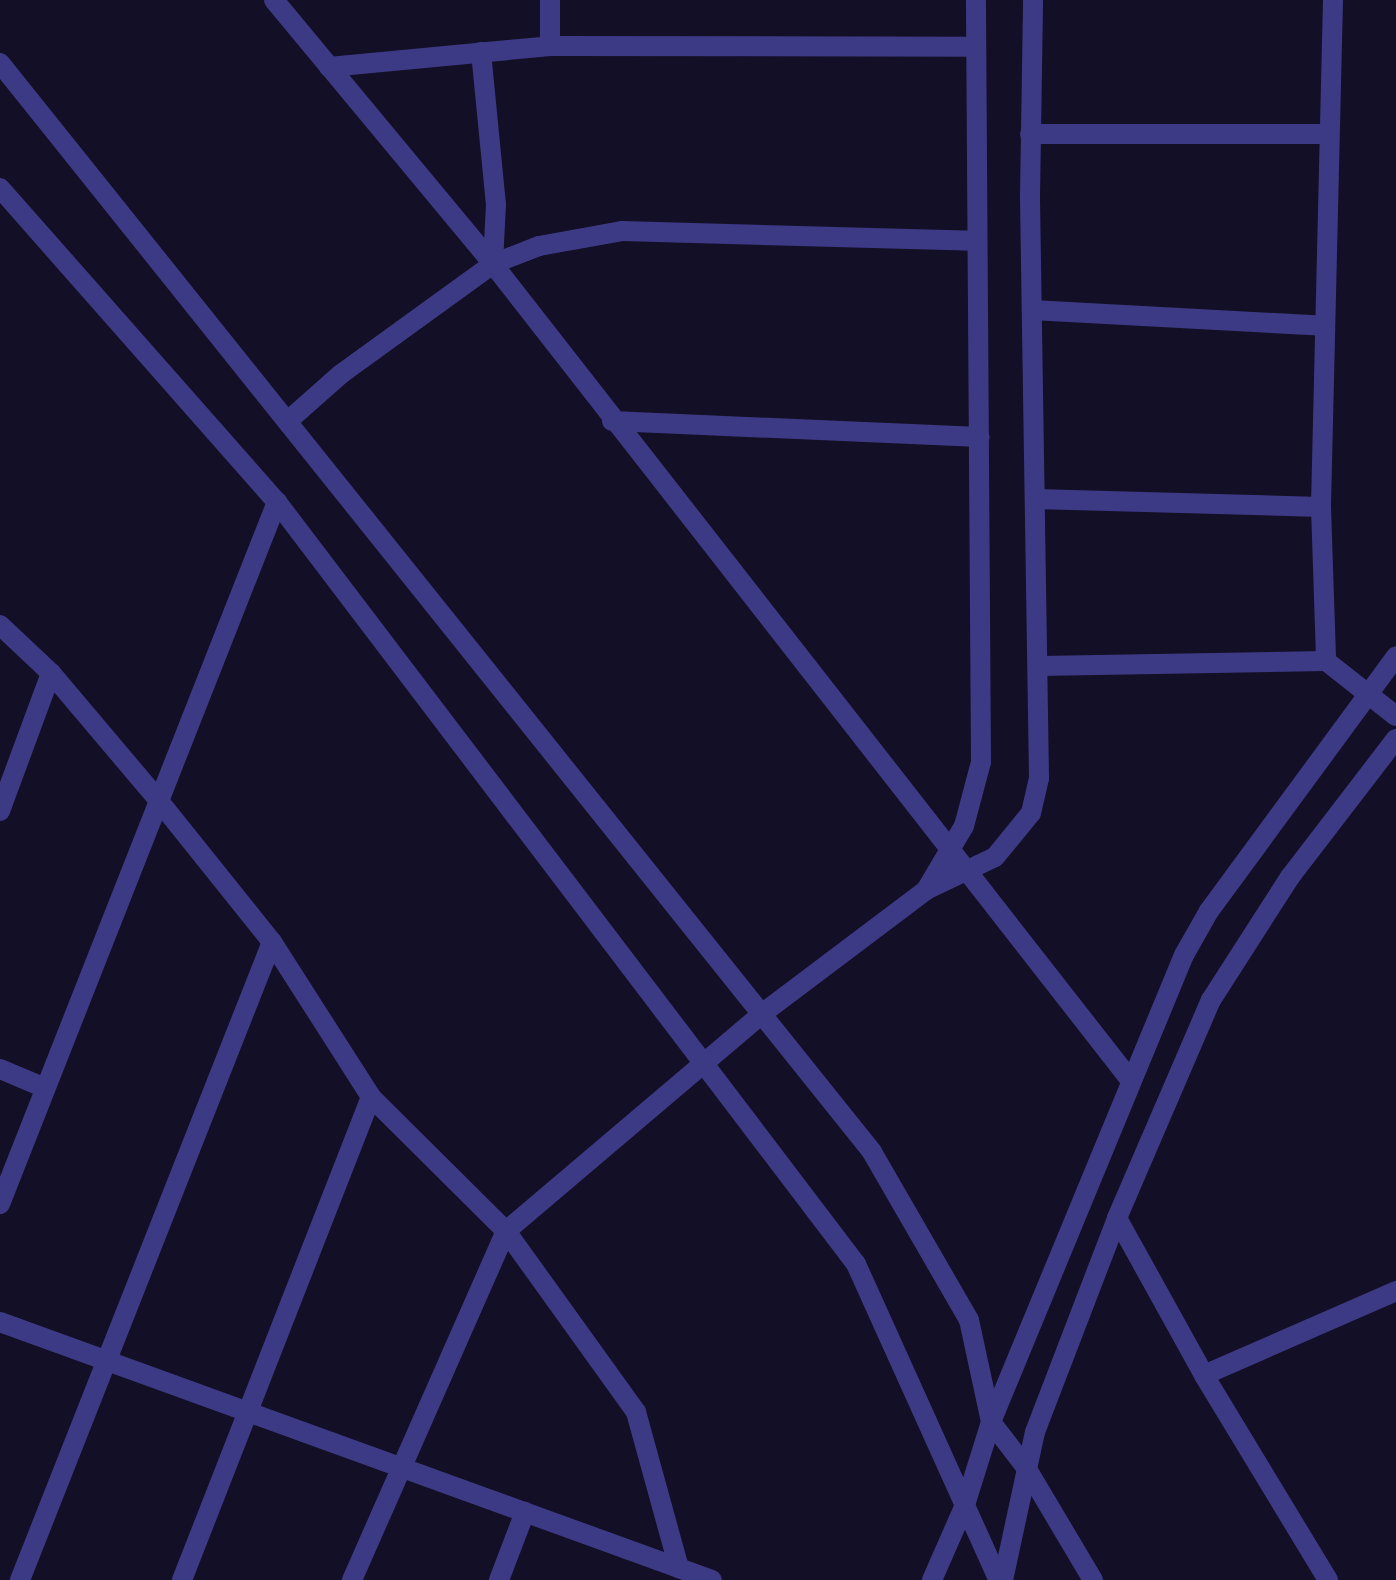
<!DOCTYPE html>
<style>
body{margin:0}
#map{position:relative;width:1396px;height:1580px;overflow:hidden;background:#130f26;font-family:"Source Sans 3",sans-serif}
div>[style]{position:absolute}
.minor>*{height:20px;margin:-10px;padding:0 10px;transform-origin:10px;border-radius:10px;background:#3d3a85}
span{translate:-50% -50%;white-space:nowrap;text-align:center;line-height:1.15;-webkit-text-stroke:6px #130f26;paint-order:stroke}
</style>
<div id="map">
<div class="minor">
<div style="left:274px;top:0;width:343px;rotate:50.3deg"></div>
<div style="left:493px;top:264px;width:1037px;rotate:52.01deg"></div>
<div style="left:1333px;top:0;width:507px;rotate:91.36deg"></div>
<div style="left:1321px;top:507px;width:154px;rotate:88.1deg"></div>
<div style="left:1326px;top:661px;width:89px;rotate:38.2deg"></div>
<div style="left:550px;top:46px;width:426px;rotate:0.1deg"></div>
<div style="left:481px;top:52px;width:153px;rotate:84.4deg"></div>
<div style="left:496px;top:204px;width:60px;rotate:92.9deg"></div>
<div style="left:0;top:63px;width:1395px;rotate:51.31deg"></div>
<div style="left:872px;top:1152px;width:194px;rotate:60deg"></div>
<div style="left:969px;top:1320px;width:104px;rotate:77.8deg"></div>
<div style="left:991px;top:1422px;width:59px;rotate:52.5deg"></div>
<div style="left:1027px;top:1469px;width:129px;rotate:59.3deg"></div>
<div style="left:329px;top:67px;width:222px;rotate:-5.4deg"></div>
<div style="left:550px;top:46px;width:46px;rotate:-90deg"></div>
<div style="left:1030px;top:134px;width:299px"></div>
<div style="left:0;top:188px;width:419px;rotate:48.6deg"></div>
<div style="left:277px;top:502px;width:957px;rotate:52.77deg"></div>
<div style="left:856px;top:1264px;width:347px;rotate:65.7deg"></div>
<div style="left:1032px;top:310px;width:293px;rotate:3.1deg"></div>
<div style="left:289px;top:420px;width:69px;rotate:-41.5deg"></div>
<div style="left:341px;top:374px;width:188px;rotate:-35.9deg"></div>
<div style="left:493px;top:264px;width:49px;rotate:-21.4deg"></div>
<div style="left:539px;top:246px;width:84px;rotate:-10.2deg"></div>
<div style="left:622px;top:231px;width:352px;rotate:1.6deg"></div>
<div style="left:612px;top:421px;width:368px;rotate:2.5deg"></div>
<div style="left:1035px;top:499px;width:286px;rotate:1.6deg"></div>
<div style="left:0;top:625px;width:70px;rotate:43.3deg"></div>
<div style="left:51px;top:673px;width:167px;rotate:49.8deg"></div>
<div style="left:159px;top:801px;width:181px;rotate:51.3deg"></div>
<div style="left:272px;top:942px;width:184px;rotate:57.4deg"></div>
<div style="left:371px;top:1097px;width:190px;rotate:44.8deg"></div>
<div style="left:506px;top:1231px;width:223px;rotate:54.3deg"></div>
<div style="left:636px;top:1412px;width:162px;rotate:74.6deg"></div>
<div style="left:1039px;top:666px;width:287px;rotate:-1deg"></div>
<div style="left:0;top:811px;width:147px;rotate:-69.7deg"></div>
<div style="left:926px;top:890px;width:74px;rotate:-59.3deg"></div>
<div style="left:964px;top:826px;width:66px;rotate:-75.1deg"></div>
<div style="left:981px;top:762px;width:762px;rotate:-90.38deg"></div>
<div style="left:0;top:1069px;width:49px;rotate:22.9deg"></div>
<div style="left:0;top:1204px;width:755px;rotate:-68.47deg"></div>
<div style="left:1117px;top:1218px;width:179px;rotate:61deg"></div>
<div style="left:0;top:1322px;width:757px;rotate:19.92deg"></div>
<div style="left:20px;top:1580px;width:686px;rotate:-68.45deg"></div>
<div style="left:182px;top:1580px;width:519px;rotate:-68.63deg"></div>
<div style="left:352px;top:1580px;width:381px;rotate:-66.2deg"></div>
<div style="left:506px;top:1231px;width:337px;rotate:-40.3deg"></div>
<div style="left:763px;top:1013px;width:204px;rotate:-37deg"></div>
<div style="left:926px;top:890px;width:76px;rotate:-25.6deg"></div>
<div style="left:995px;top:857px;width:57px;rotate:-50.7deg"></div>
<div style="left:1031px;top:813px;width:36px;rotate:-77deg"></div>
<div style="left:1039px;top:778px;width:582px;rotate:-90.89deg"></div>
<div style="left:1030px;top:196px;width:196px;rotate:-89.1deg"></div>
<div style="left:499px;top:1580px;width:73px;rotate:-69.1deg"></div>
<div style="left:932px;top:1580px;width:82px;rotate:-66.3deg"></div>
<div style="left:965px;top:1505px;width:87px;rotate:-72.6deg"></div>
<div style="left:991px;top:1422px;width:505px;rotate:-67.55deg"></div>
<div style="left:1184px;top:955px;width:51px;rotate:-60.4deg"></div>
<div style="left:1209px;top:911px;width:316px;rotate:-53.7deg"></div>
<div style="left:1003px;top:1580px;width:151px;rotate:-77.8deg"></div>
<div style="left:1035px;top:1432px;width:229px;rotate:-69deg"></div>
<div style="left:1117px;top:1218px;width:237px;rotate:-66.7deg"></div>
<div style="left:1211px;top:1000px;width:146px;rotate:-57.3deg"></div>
<div style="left:1290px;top:877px;width:174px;rotate:-52.5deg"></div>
<div style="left:1328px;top:1580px;width:240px;rotate:-121.2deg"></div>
<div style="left:1204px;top:1375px;width:210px;rotate:-23.6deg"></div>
</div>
</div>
